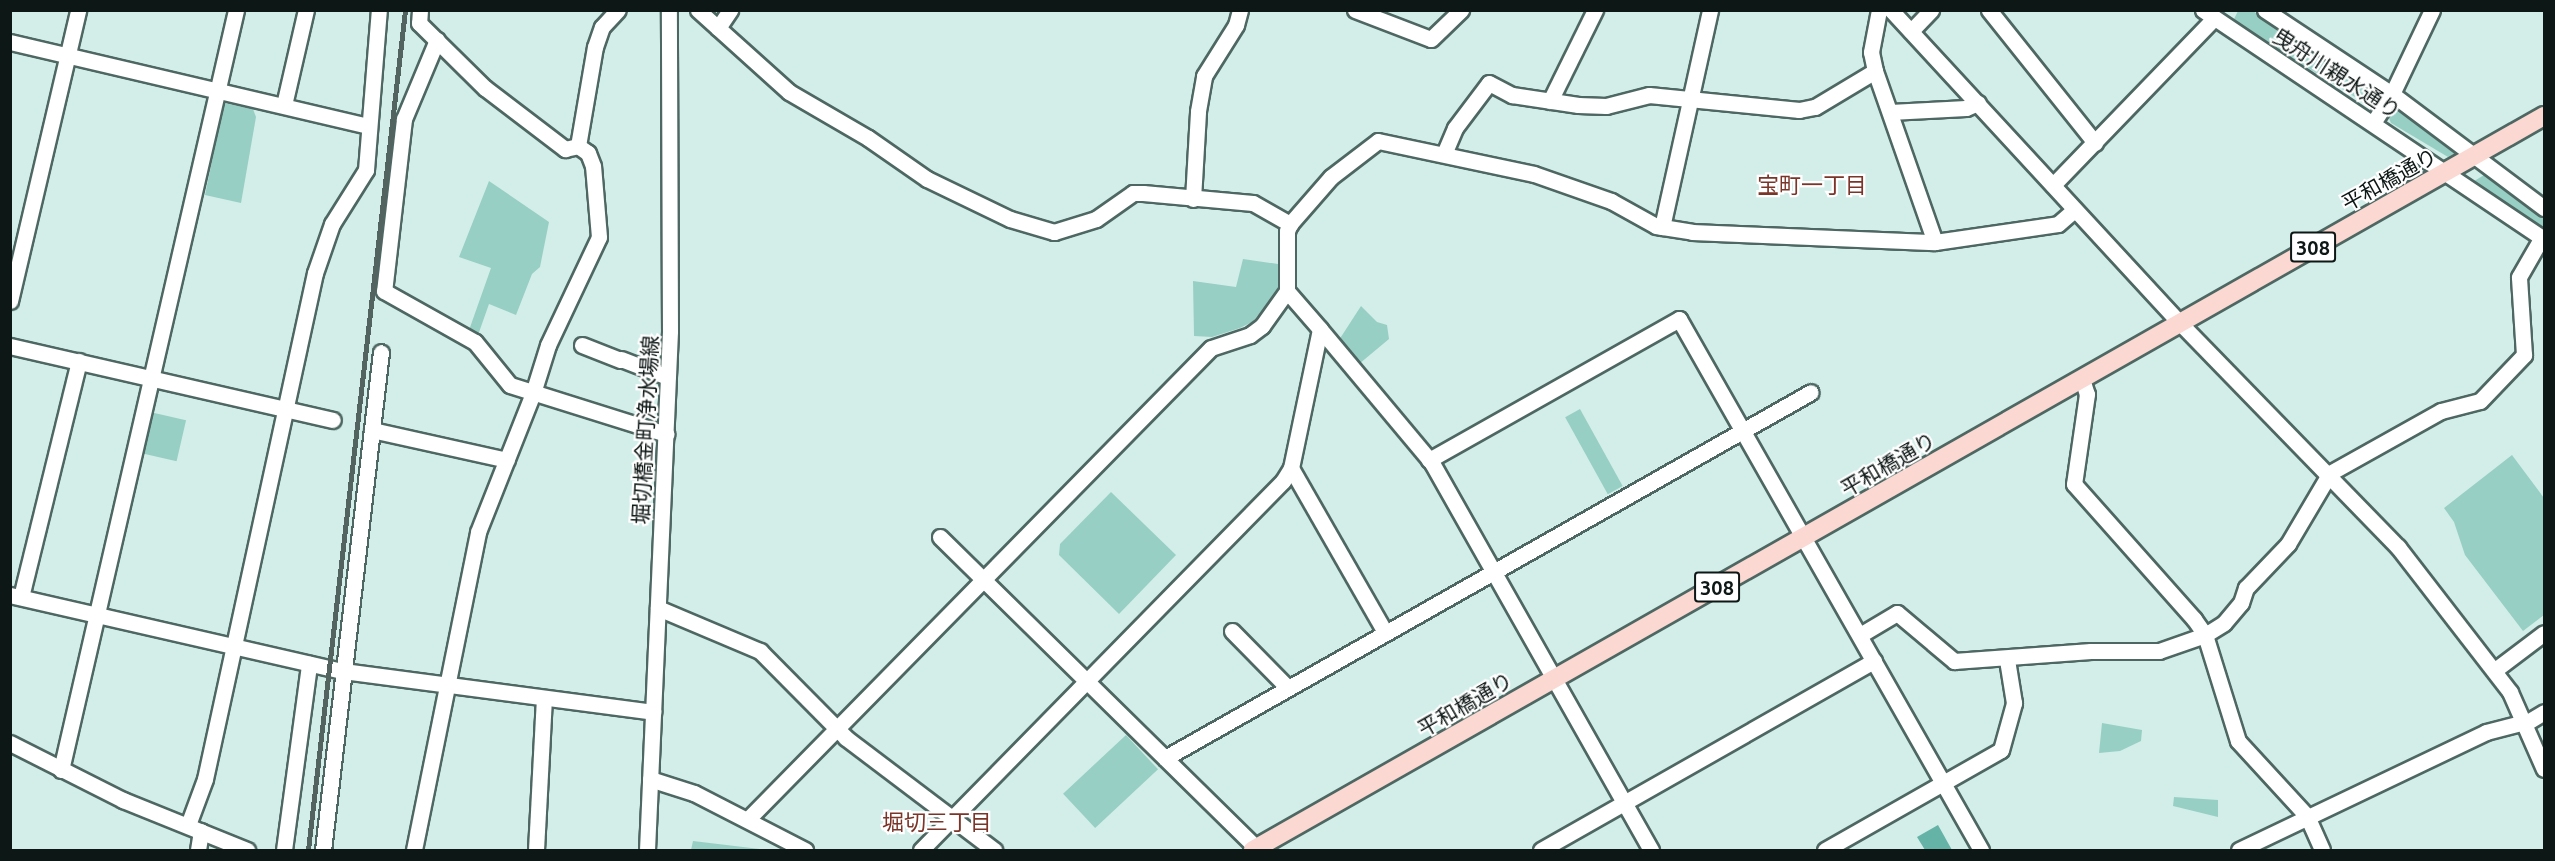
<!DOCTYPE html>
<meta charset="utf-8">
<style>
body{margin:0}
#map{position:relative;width:2555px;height:861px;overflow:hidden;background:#d3eee9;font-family:Ubuntu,"Noto Sans JP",sans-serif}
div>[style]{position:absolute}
.green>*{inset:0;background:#97cfc5;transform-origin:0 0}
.water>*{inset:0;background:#65b2a6}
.roads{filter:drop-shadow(2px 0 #4e6762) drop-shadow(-2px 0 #4e6762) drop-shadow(0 2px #4e6762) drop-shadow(0 -2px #4e6762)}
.minor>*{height:15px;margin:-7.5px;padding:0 7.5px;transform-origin:7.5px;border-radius:7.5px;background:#fff}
.major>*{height:18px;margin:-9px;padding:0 9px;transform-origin:9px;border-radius:9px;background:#fbd8d1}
.rail>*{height:4.5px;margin:-2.25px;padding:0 2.25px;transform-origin:2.25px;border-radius:2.25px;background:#536360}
span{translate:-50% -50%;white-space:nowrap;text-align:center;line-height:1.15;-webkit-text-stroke:4.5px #fff;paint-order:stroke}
.shield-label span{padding:2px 4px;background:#fff;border:2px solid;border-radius:4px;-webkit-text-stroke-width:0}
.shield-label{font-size:20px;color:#0d1715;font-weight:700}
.street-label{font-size:21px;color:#0d1715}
.neighbourhood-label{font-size:22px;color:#7a3428}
.frame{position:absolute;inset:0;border:12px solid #0d1715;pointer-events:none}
</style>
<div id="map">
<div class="green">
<div style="clip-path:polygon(2238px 11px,2253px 11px,2364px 87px,2368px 92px,2365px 96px,2355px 97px,2238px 25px,2234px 19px)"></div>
<div style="clip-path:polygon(224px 103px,253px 109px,256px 117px,241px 203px,205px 195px)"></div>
<div style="clip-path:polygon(2395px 106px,2458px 148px,2456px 153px,2448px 157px,2391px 123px,2387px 114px)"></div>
<div style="clip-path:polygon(2484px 175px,2544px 216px,2544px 230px,2471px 183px)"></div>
<div style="clip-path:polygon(489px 181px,549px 222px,540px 267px,532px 274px,516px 315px,489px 304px,477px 338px,468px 333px,491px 268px,459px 257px)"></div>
<div style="clip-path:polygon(1243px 259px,1278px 264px,1278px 293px,1252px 322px,1240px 328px,1212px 337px,1194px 336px,1193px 281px,1236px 287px)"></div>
<div style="clip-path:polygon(1361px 306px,1377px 322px,1387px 325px,1389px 339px,1359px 364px,1339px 340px)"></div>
<div style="left:1580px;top:409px;width:88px;height:17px;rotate:61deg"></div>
<div style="left:150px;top:412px;width:37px;height:42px;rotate:13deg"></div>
<div style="clip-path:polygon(2512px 455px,2544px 498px,2544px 615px,2523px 631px,2465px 555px,2454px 522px,2444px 508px)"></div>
<div style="clip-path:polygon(1111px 492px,1176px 555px,1119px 614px,1059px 555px,1060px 544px)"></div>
<div style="clip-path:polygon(2102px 723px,2142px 730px,2141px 741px,2120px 751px,2099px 753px)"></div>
<div style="left:1126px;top:735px;width:47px;height:86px;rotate:47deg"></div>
<div style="clip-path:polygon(2174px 797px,2218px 800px,2218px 817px,2173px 806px)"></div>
<div style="clip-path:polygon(693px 841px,769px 850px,691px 850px)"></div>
</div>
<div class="water">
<div style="clip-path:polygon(1938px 825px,1952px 850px,1925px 850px,1917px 837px)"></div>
</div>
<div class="roads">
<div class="minor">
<div style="left:420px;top:10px;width:13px;rotate:94deg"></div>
<div style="left:419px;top:23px;width:93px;rotate:44.6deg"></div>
<div style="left:485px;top:88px;width:101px;rotate:37.3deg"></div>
<div style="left:565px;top:149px;width:13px;rotate:-13deg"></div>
<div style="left:578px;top:146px;width:100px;rotate:-80.3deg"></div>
<div style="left:595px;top:47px;width:21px;rotate:-71deg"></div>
<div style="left:602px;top:27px;width:23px;rotate:-47deg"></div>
<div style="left:698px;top:10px;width:122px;rotate:42deg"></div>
<div style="left:789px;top:92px;width:91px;rotate:30.2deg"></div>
<div style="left:868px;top:138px;width:72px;rotate:34.8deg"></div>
<div style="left:927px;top:179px;width:92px;rotate:25.7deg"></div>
<div style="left:1010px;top:219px;width:46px;rotate:16.5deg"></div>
<div style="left:1054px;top:232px;width:44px;rotate:-17.2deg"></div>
<div style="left:1096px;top:219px;width:45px;rotate:-35.1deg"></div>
<div style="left:1133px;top:193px;width:10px"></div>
<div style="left:1143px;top:193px;width:110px;rotate:5.2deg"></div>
<div style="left:1253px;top:203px;width:43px;rotate:29.6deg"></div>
<div style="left:1355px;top:10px;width:81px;rotate:20.9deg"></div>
<div style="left:1431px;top:39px;width:42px;rotate:-44deg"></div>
<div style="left:1879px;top:10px;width:43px;rotate:100.8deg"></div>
<div style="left:1871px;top:52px;width:19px;rotate:78deg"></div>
<div style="left:1875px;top:71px;width:181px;rotate:70.7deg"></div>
<div style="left:1891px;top:10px;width:426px;rotate:47.3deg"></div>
<div style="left:2180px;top:323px;width:313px;rotate:45.8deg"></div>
<div style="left:2398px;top:547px;width:183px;rotate:52.3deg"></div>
<div style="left:2510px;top:692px;width:84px;rotate:66.2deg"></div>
<div style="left:1989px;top:10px;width:170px;rotate:51.4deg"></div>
<div style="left:2203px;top:10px;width:411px;rotate:33.9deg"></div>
<div style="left:2265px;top:10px;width:152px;rotate:33.5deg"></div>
<div style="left:2392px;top:94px;width:190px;rotate:36.9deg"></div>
<div style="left:718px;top:28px;width:22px;rotate:-56deg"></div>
<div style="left:1911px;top:31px;width:29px;rotate:-46deg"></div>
<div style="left:437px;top:40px;width:86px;rotate:112.7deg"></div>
<div style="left:404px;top:119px;width:173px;rotate:96.6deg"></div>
<div style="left:384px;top:291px;width:104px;rotate:29.3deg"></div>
<div style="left:475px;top:342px;width:55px;rotate:50.9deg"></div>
<div style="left:510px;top:385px;width:164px;rotate:17.4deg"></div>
<div style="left:10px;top:42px;width:369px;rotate:13.2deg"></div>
<div style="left:1550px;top:101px;width:102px;rotate:-63.7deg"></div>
<div style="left:284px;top:105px;width:98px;rotate:-77deg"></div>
<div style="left:1890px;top:112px;width:76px;rotate:-3deg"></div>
<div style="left:1966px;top:108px;width:13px;rotate:-23deg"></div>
<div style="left:2373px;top:123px;width:35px;rotate:-57deg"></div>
<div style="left:2392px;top:94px;width:93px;rotate:-64.5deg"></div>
<div style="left:1444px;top:154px;width:28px;rotate:-67deg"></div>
<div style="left:1455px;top:128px;width:56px;rotate:-52.9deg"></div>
<div style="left:1489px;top:83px;width:26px;rotate:28deg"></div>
<div style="left:1512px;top:95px;width:67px;rotate:8.6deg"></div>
<div style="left:1578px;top:105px;width:28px;rotate:2deg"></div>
<div style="left:1606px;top:106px;width:44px;rotate:-14.3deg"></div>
<div style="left:1649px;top:95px;width:151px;rotate:5.7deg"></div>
<div style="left:1799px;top:110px;width:16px;rotate:-11deg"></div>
<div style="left:1815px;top:107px;width:70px;rotate:-31deg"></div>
<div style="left:2053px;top:185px;width:232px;rotate:-46deg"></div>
<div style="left:1193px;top:199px;width:88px;rotate:-86.7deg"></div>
<div style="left:1198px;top:111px;width:36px;rotate:-80deg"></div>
<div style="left:1204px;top:76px;width:60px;rotate:-57.9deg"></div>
<div style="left:1236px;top:25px;width:16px;rotate:-75deg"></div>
<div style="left:1662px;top:227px;width:222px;rotate:-77.5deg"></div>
<div style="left:10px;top:301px;width:299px;rotate:-76.8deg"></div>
<div style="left:1320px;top:329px;width:175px;rotate:50.1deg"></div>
<div style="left:1432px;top:463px;width:445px;rotate:60.5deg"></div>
<div style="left:582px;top:345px;width:41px;rotate:21.5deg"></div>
<div style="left:10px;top:346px;width:331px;rotate:12.9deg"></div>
<div style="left:621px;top:359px;width:50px;rotate:21deg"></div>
<div style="left:2082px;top:379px;width:16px;rotate:72deg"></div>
<div style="left:2087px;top:394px;width:91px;rotate:98.2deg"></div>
<div style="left:2074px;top:484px;width:181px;rotate:48.4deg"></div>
<div style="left:2194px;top:619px;width:19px;rotate:55deg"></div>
<div style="left:2205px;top:635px;width:111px;rotate:72.7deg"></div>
<div style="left:2238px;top:741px;width:102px;rotate:47.4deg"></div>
<div style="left:2307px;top:816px;width:37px;rotate:66deg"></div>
<div style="left:372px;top:430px;width:138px;rotate:12.5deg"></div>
<div style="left:1429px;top:460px;width:287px;rotate:-29.4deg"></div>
<div style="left:1679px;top:319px;width:611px;rotate:60.37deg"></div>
<div style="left:1291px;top:468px;width:189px;rotate:60.2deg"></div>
<div style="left:940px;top:537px;width:447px;rotate:44.5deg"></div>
<div style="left:10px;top:595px;width:342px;rotate:12.9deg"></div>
<div style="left:343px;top:671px;width:313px;rotate:7.5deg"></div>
<div style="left:21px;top:597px;width:243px;rotate:-76.2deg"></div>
<div style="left:658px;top:608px;width:111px;rotate:22.9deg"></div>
<div style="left:760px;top:651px;width:122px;rotate:45.3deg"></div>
<div style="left:846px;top:738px;width:186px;rotate:37.1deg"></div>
<div style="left:1232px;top:631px;width:80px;rotate:45.5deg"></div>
<div style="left:1860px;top:635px;width:43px;rotate:-30.7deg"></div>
<div style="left:1897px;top:613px;width:75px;rotate:40.1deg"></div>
<div style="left:1954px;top:661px;width:137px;rotate:-4.2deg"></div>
<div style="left:2091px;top:651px;width:68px"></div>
<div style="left:2159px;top:651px;width:49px;rotate:-19.2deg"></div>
<div style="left:2205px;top:635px;width:22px;rotate:-32deg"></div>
<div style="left:2224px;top:623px;width:26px;rotate:-50deg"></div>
<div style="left:2241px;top:603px;width:16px;rotate:-72deg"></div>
<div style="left:2246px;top:588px;width:61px;rotate:-46.3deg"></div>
<div style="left:2288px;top:544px;width:82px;rotate:-59.4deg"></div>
<div style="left:2330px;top:473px;width:127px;rotate:-29.2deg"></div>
<div style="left:2441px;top:411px;width:40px;rotate:-14.4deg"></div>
<div style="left:2480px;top:401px;width:64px;rotate:-46.3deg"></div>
<div style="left:2524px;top:355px;width:78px;rotate:-93.7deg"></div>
<div style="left:2519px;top:277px;width:46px;rotate:-60.1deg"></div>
<div style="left:2495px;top:670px;width:61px;rotate:-37.1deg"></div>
<div style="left:2526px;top:723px;width:21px;rotate:-31deg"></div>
<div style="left:10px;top:743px;width:127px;rotate:26.8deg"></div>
<div style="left:123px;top:800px;width:134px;rotate:22deg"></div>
<div style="left:1165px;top:758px;width:742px;rotate:-29.53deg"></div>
<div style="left:61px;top:770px;width:780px;rotate:-77.03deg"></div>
<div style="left:650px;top:779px;width:46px;rotate:17.7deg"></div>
<div style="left:694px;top:793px;width:125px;rotate:27.2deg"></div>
<div style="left:748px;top:819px;width:660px;rotate:-45.49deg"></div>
<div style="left:1211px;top:348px;width:41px;rotate:-18.4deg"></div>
<div style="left:1250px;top:335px;width:15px;rotate:-37deg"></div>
<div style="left:1262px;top:326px;width:43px;rotate:-54.5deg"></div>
<div style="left:1287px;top:291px;width:60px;rotate:-90deg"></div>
<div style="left:1287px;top:231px;width:8px;rotate:-67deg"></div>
<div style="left:1290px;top:224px;width:62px;rotate:-48.9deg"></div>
<div style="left:1331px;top:177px;width:59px;rotate:-37.5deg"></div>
<div style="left:1378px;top:141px;width:159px;rotate:11.9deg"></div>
<div style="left:1534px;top:174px;width:82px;rotate:19.3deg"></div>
<div style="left:1611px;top:201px;width:51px;rotate:29.1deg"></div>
<div style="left:1656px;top:226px;width:36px;rotate:9deg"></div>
<div style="left:1692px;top:232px;width:243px;rotate:2.4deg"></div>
<div style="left:1935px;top:242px;width:124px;rotate:-8.3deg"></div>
<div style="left:2058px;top:224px;width:21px;rotate:-41deg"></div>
<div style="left:188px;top:825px;width:49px;rotate:-69.7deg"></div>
<div style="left:205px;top:779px;width:518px;rotate:-77.74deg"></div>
<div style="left:315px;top:273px;width:52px;rotate:-70.9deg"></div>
<div style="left:332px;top:224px;width:64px;rotate:-57.8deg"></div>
<div style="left:366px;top:170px;width:161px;rotate:-85.4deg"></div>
<div style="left:198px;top:850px;width:19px;rotate:-81deg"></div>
<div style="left:284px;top:850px;width:188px;rotate:-82.3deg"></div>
<div style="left:323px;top:850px;width:501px;rotate:-83.36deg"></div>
<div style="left:414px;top:850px;width:324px;rotate:-78.6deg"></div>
<div style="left:478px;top:532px;width:149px;rotate:-68.4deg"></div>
<div style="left:533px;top:393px;width:50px;rotate:-72.6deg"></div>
<div style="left:548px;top:345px;width:119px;rotate:-64.7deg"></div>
<div style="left:599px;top:237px;width:71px;rotate:-94.8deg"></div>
<div style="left:593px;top:166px;width:14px;rotate:-111deg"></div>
<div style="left:588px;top:153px;width:12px;rotate:-145deg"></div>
<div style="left:536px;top:850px;width:152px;rotate:-87deg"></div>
<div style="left:647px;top:850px;width:520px;rotate:-87.46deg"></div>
<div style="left:670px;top:331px;width:321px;rotate:-90.2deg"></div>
<div style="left:921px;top:850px;width:517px;rotate:-45.55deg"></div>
<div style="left:1283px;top:481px;width:15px;rotate:-58deg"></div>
<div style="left:1291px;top:468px;width:142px;rotate:-78.2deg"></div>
<div style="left:1320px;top:329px;width:50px;rotate:-131deg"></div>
<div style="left:1541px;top:850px;width:383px;rotate:-29.6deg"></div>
<div style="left:1825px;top:850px;width:202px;rotate:-29.6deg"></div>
<div style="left:2001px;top:750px;width:49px;rotate:-74.5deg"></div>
<div style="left:2014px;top:703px;width:44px;rotate:-99.2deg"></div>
<div style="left:2239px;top:850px;width:274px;rotate:-25.5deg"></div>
<div style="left:2486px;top:732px;width:40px;rotate:-14.4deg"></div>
</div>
<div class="major">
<div style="left:1253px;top:850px;width:1485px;rotate:-29.62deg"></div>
</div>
</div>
<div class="rail">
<div style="left:308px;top:850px;width:846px;rotate:-83.41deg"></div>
</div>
<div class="shield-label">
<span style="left:2313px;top:247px">308</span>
<span style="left:1717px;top:587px">308</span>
</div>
<div class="street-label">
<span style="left:2337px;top:73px;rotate:33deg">曳舟川親水通り</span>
<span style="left:2389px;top:179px;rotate:-29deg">平和橋通り</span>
<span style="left:645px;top:430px;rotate:-87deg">堀切橋金町浄水場線</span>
<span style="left:1888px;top:464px;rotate:-30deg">平和橋通り</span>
<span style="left:1465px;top:704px;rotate:-30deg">平和橋通り</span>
</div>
<div class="neighbourhood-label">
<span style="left:1812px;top:185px">宝町一丁目</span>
<span style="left:937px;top:822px">堀切三丁目</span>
</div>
<div class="frame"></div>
</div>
